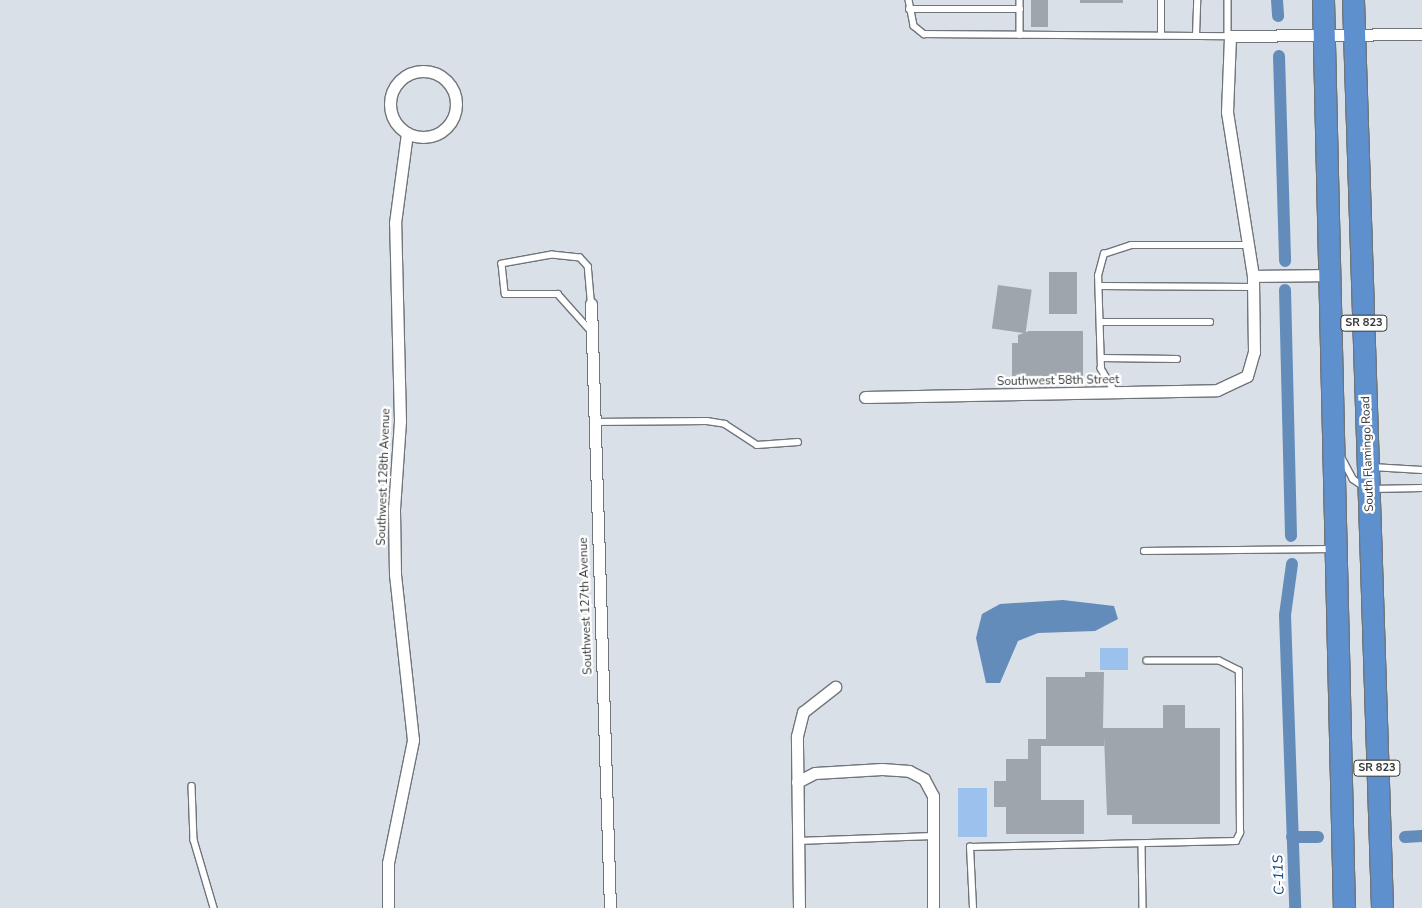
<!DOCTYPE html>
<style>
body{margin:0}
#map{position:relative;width:1422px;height:908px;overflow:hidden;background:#dae0e7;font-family:"Nunito Sans",sans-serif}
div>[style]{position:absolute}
.green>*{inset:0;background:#9cc1ed;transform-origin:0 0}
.water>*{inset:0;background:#648cbb}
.canal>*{height:12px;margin:-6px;padding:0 6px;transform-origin:6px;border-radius:6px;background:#648cbb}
.building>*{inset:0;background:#9fa5ac;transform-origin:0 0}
.roads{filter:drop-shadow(1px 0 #6f757b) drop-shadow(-1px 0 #6f757b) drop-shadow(0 1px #6f757b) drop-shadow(0 -1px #6f757b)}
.lane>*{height:5.5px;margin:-2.75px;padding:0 2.75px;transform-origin:2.75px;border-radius:2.75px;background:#fff}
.street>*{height:11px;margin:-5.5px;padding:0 5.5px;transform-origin:5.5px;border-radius:5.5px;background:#fff}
.street>.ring{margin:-5.5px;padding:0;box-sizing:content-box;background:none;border:11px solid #fff;border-radius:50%}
.highway>*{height:21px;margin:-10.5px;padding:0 10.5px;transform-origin:10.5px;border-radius:10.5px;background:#5d90cc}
span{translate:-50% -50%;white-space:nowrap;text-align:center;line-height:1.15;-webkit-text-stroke:4.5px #fff;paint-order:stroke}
.shield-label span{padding:1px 4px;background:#fff;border:1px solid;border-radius:4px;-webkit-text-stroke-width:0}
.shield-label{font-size:11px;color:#323537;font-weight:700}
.street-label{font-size:12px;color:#323537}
.water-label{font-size:14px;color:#0d4883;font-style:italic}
</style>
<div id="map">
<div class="green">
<div style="left:1128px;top:648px;width:22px;height:28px;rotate:90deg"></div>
<div style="left:958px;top:788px;width:29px;height:49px"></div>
</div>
<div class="water">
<div style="clip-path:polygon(1063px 600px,1114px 606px,1118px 619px,1095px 631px,1038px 633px,1018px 641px,1000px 683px,986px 683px,976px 638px,982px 614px,1000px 604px)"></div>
</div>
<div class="canal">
<div style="left:1277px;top:0;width:16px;rotate:86deg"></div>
<div style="left:1279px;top:56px;width:205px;rotate:88.3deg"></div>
<div style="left:1285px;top:290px;width:246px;rotate:88.6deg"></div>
<div style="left:1292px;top:564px;width:51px;rotate:97.8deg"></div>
<div style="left:1285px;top:615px;width:293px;rotate:88deg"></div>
<div style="left:1292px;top:837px;width:26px"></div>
<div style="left:1405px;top:837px;width:17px;rotate:-3deg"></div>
</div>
<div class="building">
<div style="left:1031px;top:0;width:17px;height:27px"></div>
<div style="left:1080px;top:0;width:43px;height:3px"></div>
<div style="left:1049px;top:272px;width:28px;height:42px"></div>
<div style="left:998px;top:285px;width:34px;height:44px;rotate:8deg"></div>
<div style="clip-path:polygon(1029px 331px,1083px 331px,1083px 376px,1012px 376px,1012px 343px,1018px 343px,1018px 335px)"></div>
<div style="clip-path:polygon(1085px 672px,1104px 672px,1103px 728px,1163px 728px,1163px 705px,1185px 705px,1185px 728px,1220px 728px,1220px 824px,1132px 824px,1132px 815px,1107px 815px,1104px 736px,1104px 746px,1041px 746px,1041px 800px,1084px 800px,1084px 834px,1006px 834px,1006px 807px,994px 807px,994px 781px,1006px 781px,1006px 759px,1028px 759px,1028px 739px,1046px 739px,1046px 677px,1085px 677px)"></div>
</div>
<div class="roads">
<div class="lane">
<div style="left:909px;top:0;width:26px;rotate:79deg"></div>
<div style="left:914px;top:26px;width:13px;rotate:39deg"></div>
<div style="left:924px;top:34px;width:306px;rotate:0.4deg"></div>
<div style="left:1020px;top:0;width:35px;rotate:90deg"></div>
<div style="left:1228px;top:0;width:36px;rotate:90deg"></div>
<div style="left:909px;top:9px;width:111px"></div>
<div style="left:1161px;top:36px;width:36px;rotate:-90deg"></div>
<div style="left:1196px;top:36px;width:36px;rotate:-88deg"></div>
<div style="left:1099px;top:286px;width:154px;rotate:0.4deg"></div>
<div style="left:591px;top:304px;width:37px;rotate:-95deg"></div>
<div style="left:588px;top:267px;width:12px;rotate:-132deg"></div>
<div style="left:580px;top:258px;width:28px;rotate:-174deg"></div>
<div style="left:552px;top:255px;width:51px;rotate:169.8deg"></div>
<div style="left:502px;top:264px;width:30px;rotate:84deg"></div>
<div style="left:505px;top:294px;width:53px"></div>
<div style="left:558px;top:294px;width:50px;rotate:48.3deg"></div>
<div style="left:1100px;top:322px;width:110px"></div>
<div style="left:1101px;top:358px;width:76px;rotate:0.8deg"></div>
<div style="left:1114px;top:391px;width:26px;rotate:-121deg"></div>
<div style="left:1101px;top:369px;width:93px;rotate:-91.8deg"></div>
<div style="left:1098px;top:276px;width:23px;rotate:-75deg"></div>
<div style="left:1104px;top:254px;width:28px;rotate:-18deg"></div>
<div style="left:1131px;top:245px;width:119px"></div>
<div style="left:593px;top:422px;width:114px;rotate:-0.5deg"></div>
<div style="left:707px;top:421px;width:18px;rotate:9deg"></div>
<div style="left:725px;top:424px;width:38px;rotate:33deg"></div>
<div style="left:757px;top:445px;width:41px;rotate:-4.2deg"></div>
<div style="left:1341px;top:456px;width:26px;rotate:62deg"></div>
<div style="left:1353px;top:479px;width:12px;rotate:35deg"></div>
<div style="left:1372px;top:467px;width:50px;rotate:3.4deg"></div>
<div style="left:1372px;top:489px;width:50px;rotate:-1.1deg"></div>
<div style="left:1144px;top:551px;width:187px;rotate:-0.6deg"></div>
<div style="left:192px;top:786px;width:54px;rotate:87.9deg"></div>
<div style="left:194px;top:840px;width:71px;rotate:73.6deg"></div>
<div style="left:797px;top:841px;width:136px;rotate:-2.1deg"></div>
<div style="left:1142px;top:845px;width:63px;rotate:89.1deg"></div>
<div style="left:973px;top:908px;width:61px;rotate:-92.8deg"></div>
<div style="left:970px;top:847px;width:266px;rotate:-1.3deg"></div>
<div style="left:1236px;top:841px;width:9px;rotate:-63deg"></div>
<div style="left:1240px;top:833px;width:162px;rotate:-90.4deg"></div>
<div style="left:1239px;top:671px;width:22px;rotate:-153deg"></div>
<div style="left:1219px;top:661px;width:72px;rotate:180deg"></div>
</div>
<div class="street">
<div class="ring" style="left:390px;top:71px;width:55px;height:55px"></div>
<div style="left:1253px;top:276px;width:78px;rotate:-0.7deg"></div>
<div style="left:591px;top:304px;width:604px;rotate:88.2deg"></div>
<div style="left:865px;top:397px;width:352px;rotate:-1.1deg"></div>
<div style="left:1217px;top:390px;width:33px;rotate:-25deg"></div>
<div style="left:1247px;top:376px;width:25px;rotate:-74deg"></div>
<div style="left:1254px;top:352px;width:76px;rotate:-90.8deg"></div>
<div style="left:1253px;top:276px;width:166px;rotate:-99deg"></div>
<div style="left:1227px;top:112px;width:76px;rotate:-87.7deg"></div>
<div style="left:1230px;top:36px;width:192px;rotate:-0.6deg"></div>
<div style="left:797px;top:782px;width:20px;rotate:-27deg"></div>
<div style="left:815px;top:773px;width:67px;rotate:-3.4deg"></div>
<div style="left:882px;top:769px;width:27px;rotate:4deg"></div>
<div style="left:909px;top:771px;width:17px;rotate:28deg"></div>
<div style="left:924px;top:779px;width:19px;rotate:62deg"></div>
<div style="left:933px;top:796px;width:112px;rotate:90deg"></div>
<div style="left:388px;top:908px;width:45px;rotate:-90deg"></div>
<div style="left:388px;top:863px;width:126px;rotate:-78.5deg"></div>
<div style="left:413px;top:740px;width:167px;rotate:-96.2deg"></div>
<div style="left:395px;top:574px;width:65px;rotate:-90.9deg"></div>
<div style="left:394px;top:509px;width:88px;rotate:-86.1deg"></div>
<div style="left:400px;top:421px;width:198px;rotate:-91.4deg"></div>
<div style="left:395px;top:223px;width:91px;rotate:-82.4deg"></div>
<div style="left:799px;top:908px;width:172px;rotate:-90.7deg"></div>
<div style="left:797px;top:736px;width:25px;rotate:-76deg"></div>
<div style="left:803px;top:712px;width:41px;rotate:-38deg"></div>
</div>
<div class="highway">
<div style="left:1323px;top:0;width:908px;rotate:88.68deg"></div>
<div style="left:1353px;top:0;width:908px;rotate:88.17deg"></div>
</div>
</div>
<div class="shield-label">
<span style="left:1364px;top:323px">SR 823</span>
<span style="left:1377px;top:768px">SR 823</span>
</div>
<div class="street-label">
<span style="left:1058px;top:381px;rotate:-1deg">Southwest 58th Street</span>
<span style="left:1368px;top:454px;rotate:-92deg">South Flamingo Road</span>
<span style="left:384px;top:477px;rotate:-88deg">Southwest 128th Avenue</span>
<span style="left:586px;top:606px;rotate:-92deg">Southwest 127th Avenue</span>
</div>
<div class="water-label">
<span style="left:1279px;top:875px;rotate:-92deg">C-11S</span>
</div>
</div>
